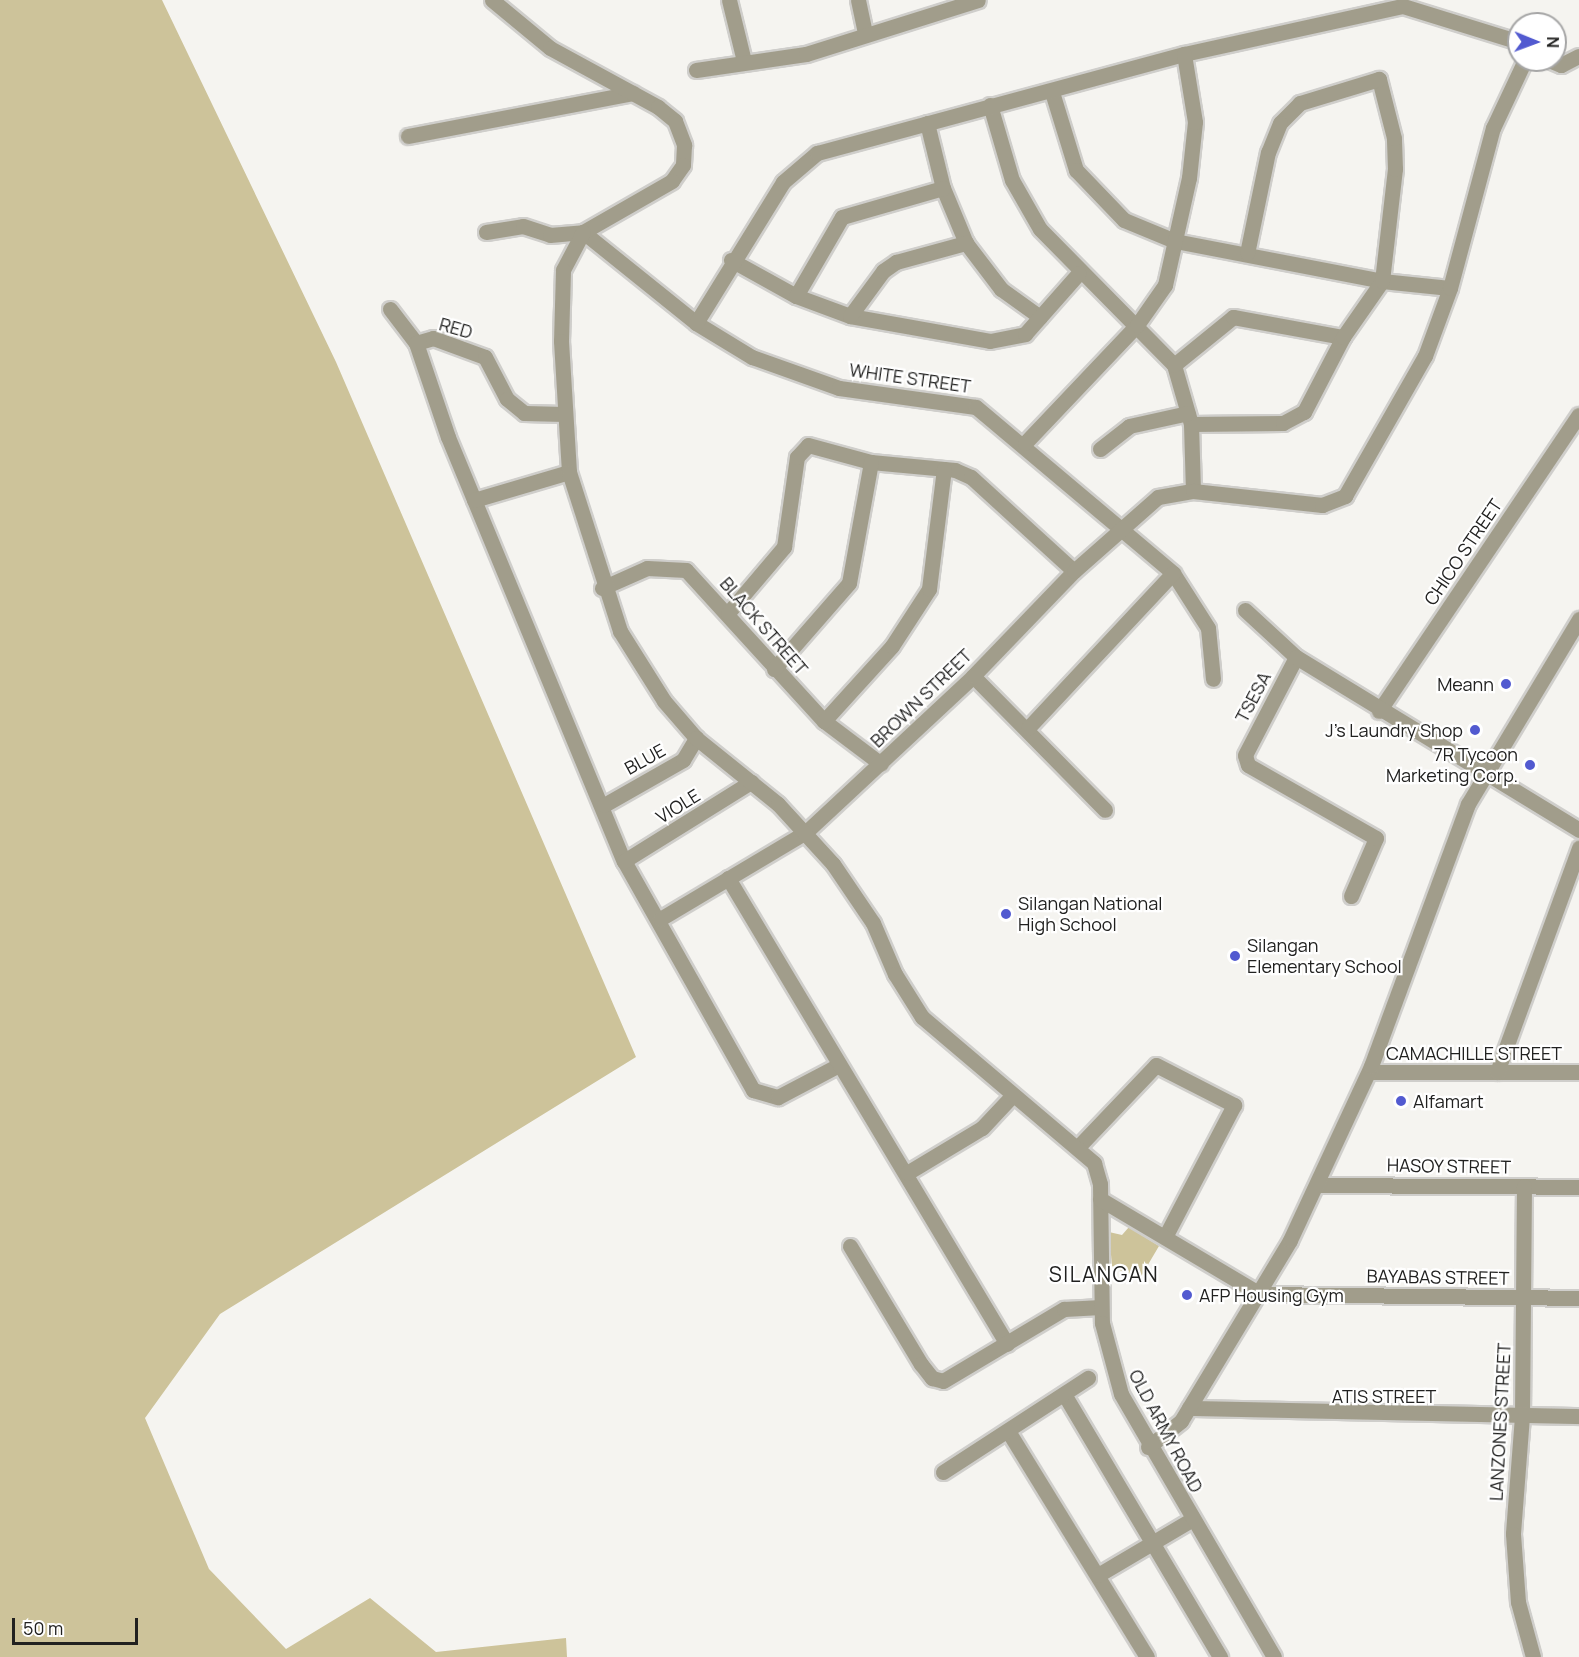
<!DOCTYPE html>
<style>
body{margin:0}
#map{position:relative;width:1579px;height:1657px;overflow:hidden;background:#f5f4f0;font-family:Manrope,sans-serif}
div>[style]{position:absolute}
.green>*{inset:0;background:#cdc39a}
.roads{filter:drop-shadow(2px 0 #cfcecb) drop-shadow(-2px 0 #cfcecb) drop-shadow(0 2px #cfcecb) drop-shadow(0 -2px #cfcecb)}
.minor>*{height:15px;margin:-7.5px;padding:0 7.5px;transform-origin:7.5px;border-radius:7.5px;background:#a19d8b}
.tertiary>*{height:15px;margin:-7.5px;padding:0 7.5px;transform-origin:7.5px;border-radius:7.5px;background:#a19d8b}
.dots>*{width:16px;height:16px;translate:-50% -50%;box-sizing:border-box;border:3px solid #fff;border-radius:50%}
span{translate:-50% -50%;white-space:nowrap;text-align:center;line-height:1.15;-webkit-text-stroke:4.5px #fff;paint-order:stroke}
.street-label{font-size:18px;color:#212120}
.poi-label{font-size:18px;color:#212120}
.right{translate:-100% -50%;text-align:right}
.left{translate:0 -50%;text-align:left}
.quarter-label{font-size:21px;color:#212120;letter-spacing:1.5px}
.north{position:absolute;left:1507px;top:12px;width:60px;height:60px;box-sizing:border-box;background:#fff;border:2px solid #a6a6a6;border-radius:50%;rotate:91deg;font-size:16px;font-weight:700;line-height:24px;text-align:center;color:#212120}
.north::after{content:'';display:block;margin:auto;width:21px;height:27px;background:#525ad0;clip-path:polygon(50% 0,100% 100%,50% 72%,0 100%)}
.scale{position:absolute;left:12px;top:1618px;width:126px;height:27px;box-sizing:border-box;border:3px solid #212120;border-top:0;padding-left:8px;font-size:18px;line-height:21px;white-space:nowrap;color:#212120;-webkit-text-stroke:4px #fff;paint-order:stroke}
</style>
<div id="map">
<div class="green">
<div style="clip-path:polygon(0 0,162px 0,336px 362px,636px 1057px,220px 1314px,145px 1418px,209px 1569px,286px 1649px,370px 1598px,436px 1652px,566px 1638px,567px 1657px,0 1657px)"></div>
<div style="clip-path:polygon(1129px 1227px,1159px 1246px,1139px 1280px,1112px 1266px,1109px 1232px,1122px 1235px)"></div>
</div>
<div class="roads">
<div class="minor">
<div style="left:729px;top:0;width:63px;rotate:76.2deg"></div>
<div style="left:858px;top:0;width:35px;rotate:78deg"></div>
<div style="left:1549px;top:60px;width:13px;rotate:23deg"></div>
<div style="left:1561px;top:65px;width:20px;rotate:-27deg"></div>
<div style="left:696px;top:70px;width:111px;rotate:-8.3deg"></div>
<div style="left:806px;top:54px;width:180px;rotate:-17.4deg"></div>
<div style="left:1052px;top:92px;width:82px;rotate:72.9deg"></div>
<div style="left:1076px;top:170px;width:69px;rotate:46.2deg"></div>
<div style="left:1124px;top:220px;width:55px;rotate:22.4deg"></div>
<div style="left:1175px;top:241px;width:211px;rotate:10.9deg"></div>
<div style="left:1382px;top:281px;width:68px;rotate:5.9deg"></div>
<div style="left:990px;top:105px;width:78px;rotate:73.7deg"></div>
<div style="left:1012px;top:180px;width:56px;rotate:60.3deg"></div>
<div style="left:1040px;top:229px;width:191px;rotate:45.4deg"></div>
<div style="left:1174px;top:365px;width:61px;rotate:73.9deg"></div>
<div style="left:1191px;top:424px;width:67px;rotate:88.3deg"></div>
<div style="left:927px;top:123px;width:67px;rotate:76.2deg"></div>
<div style="left:943px;top:188px;width:60px;rotate:67.3deg"></div>
<div style="left:966px;top:243px;width:58px;rotate:52.7deg"></div>
<div style="left:1001px;top:289px;width:48px;rotate:35.7deg"></div>
<div style="left:408px;top:136px;width:229px;rotate:-10.8deg"></div>
<div style="left:486px;top:232px;width:37px;rotate:-9deg"></div>
<div style="left:523px;top:226px;width:28px;rotate:18deg"></div>
<div style="left:550px;top:235px;width:33px;rotate:-5deg"></div>
<div style="left:583px;top:232px;width:145px;rotate:38.8deg"></div>
<div style="left:696px;top:323px;width:66px;rotate:31.3deg"></div>
<div style="left:752px;top:357px;width:92px;rotate:19.6deg"></div>
<div style="left:839px;top:388px;width:138px;rotate:7.9deg"></div>
<div style="left:976px;top:407px;width:258px;rotate:40.1deg"></div>
<div style="left:1173px;top:573px;width:65px;rotate:57.5deg"></div>
<div style="left:1208px;top:628px;width:51px;rotate:84.4deg"></div>
<div style="left:731px;top:260px;width:74px;rotate:29deg"></div>
<div style="left:796px;top:296px;width:58px;rotate:20.3deg"></div>
<div style="left:850px;top:316px;width:142px;rotate:10.1deg"></div>
<div style="left:990px;top:341px;width:36px;rotate:-11deg"></div>
<div style="left:1025px;top:334px;width:81px;rotate:-48.5deg"></div>
<div style="left:796px;top:296px;width:91px;rotate:-59.8deg"></div>
<div style="left:842px;top:217px;width:105px;rotate:-16deg"></div>
<div style="left:390px;top:309px;width:43px;rotate:52.6deg"></div>
<div style="left:416px;top:343px;width:99px;rotate:71.2deg"></div>
<div style="left:448px;top:437px;width:459px;rotate:67.5deg"></div>
<div style="left:624px;top:861px;width:263px;rotate:60.6deg"></div>
<div style="left:753px;top:1090px;width:26px;rotate:16deg"></div>
<div style="left:778px;top:1097px;width:69px;rotate:-27.7deg"></div>
<div style="left:850px;top:316px;width:56px;rotate:-53.7deg"></div>
<div style="left:883px;top:271px;width:16px;rotate:-35deg"></div>
<div style="left:896px;top:262px;width:73px;rotate:-15.2deg"></div>
<div style="left:696px;top:323px;width:166px;rotate:-58.3deg"></div>
<div style="left:783px;top:182px;width:45px;rotate:-40.5deg"></div>
<div style="left:817px;top:153px;width:380px;rotate:-15.1deg"></div>
<div style="left:1184px;top:54px;width:224px;rotate:-12.4deg"></div>
<div style="left:1403px;top:6px;width:121px;rotate:17.2deg"></div>
<div style="left:416px;top:343px;width:18px;rotate:-16deg"></div>
<div style="left:433px;top:338px;width:55px;rotate:20.1deg"></div>
<div style="left:485px;top:357px;width:47px;rotate:62.4deg"></div>
<div style="left:507px;top:399px;width:22px;rotate:39deg"></div>
<div style="left:524px;top:413px;width:40px;rotate:1.4deg"></div>
<div style="left:1174px;top:365px;width:76px;rotate:-39.1deg"></div>
<div style="left:1233px;top:317px;width:112px;rotate:10.3deg"></div>
<div style="left:1191px;top:424px;width:92px;rotate:-0.6deg"></div>
<div style="left:1283px;top:423px;width:24px;rotate:-28deg"></div>
<div style="left:1304px;top:412px;width:85px;rotate:-62.5deg"></div>
<div style="left:1343px;top:337px;width:68px;rotate:-55.1deg"></div>
<div style="left:1382px;top:281px;width:113px;rotate:-83.4deg"></div>
<div style="left:1395px;top:169px;width:31px;rotate:-92deg"></div>
<div style="left:1394px;top:138px;width:61px;rotate:-104.3deg"></div>
<div style="left:1379px;top:79px;width:83px;rotate:163.1deg"></div>
<div style="left:1300px;top:103px;width:28px;rotate:135deg"></div>
<div style="left:1280px;top:123px;width:31px;rotate:112deg"></div>
<div style="left:1268px;top:152px;width:103px;rotate:101.7deg"></div>
<div style="left:1025px;top:443px;width:163px;rotate:-46.5deg"></div>
<div style="left:1137px;top:325px;width:49px;rotate:-55deg"></div>
<div style="left:1165px;top:285px;width:110px;rotate:-77.4deg"></div>
<div style="left:1189px;top:178px;width:56px;rotate:-83.9deg"></div>
<div style="left:1195px;top:122px;width:69px;rotate:-99.2deg"></div>
<div style="left:1100px;top:449px;width:37px;rotate:-38deg"></div>
<div style="left:1129px;top:426px;width:60px;rotate:-12.4deg"></div>
<div style="left:474px;top:500px;width:99px;rotate:-16.4deg"></div>
<div style="left:602px;top:588px;width:49px;rotate:-24deg"></div>
<div style="left:647px;top:568px;width:39px;rotate:3deg"></div>
<div style="left:686px;top:570px;width:205px;rotate:47.6deg"></div>
<div style="left:824px;top:721px;width:71px;rotate:37deg"></div>
<div style="left:1245px;top:610px;width:69px;rotate:42.7deg"></div>
<div style="left:728px;top:613px;width:87px;rotate:-49.7deg"></div>
<div style="left:784px;top:547px;width:91px;rotate:-81.8deg"></div>
<div style="left:797px;top:457px;width:16px;rotate:-47deg"></div>
<div style="left:808px;top:445px;width:65px;rotate:15.1deg"></div>
<div style="left:871px;top:462px;width:84px;rotate:5.4deg"></div>
<div style="left:955px;top:470px;width:17px;rotate:24deg"></div>
<div style="left:971px;top:477px;width:139px;rotate:42.4deg"></div>
<div style="left:774px;top:669px;width:114px;rotate:-48.9deg"></div>
<div style="left:849px;top:583px;width:123px;rotate:-79.7deg"></div>
<div style="left:973px;top:676px;width:188px;rotate:45.4deg"></div>
<div style="left:1379px;top:711px;width:357px;rotate:-56deg"></div>
<div style="left:824px;top:721px;width:101px;rotate:-47.8deg"></div>
<div style="left:892px;top:646px;width:68px;rotate:-57deg"></div>
<div style="left:929px;top:589px;width:121px;rotate:-82.9deg"></div>
<div style="left:1028px;top:728px;width:212px;rotate:-46.9deg"></div>
<div style="left:604px;top:805px;width:91px;rotate:-29.7deg"></div>
<div style="left:683px;top:760px;width:26px;rotate:-59deg"></div>
<div style="left:624px;top:861px;width:150px;rotate:-31.9deg"></div>
<div style="left:728px;top:878px;width:543px;rotate:59.09deg"></div>
<div style="left:1351px;top:896px;width:63px;rotate:-66.7deg"></div>
<div style="left:1376px;top:838px;width:147px;rotate:-150.3deg"></div>
<div style="left:1248px;top:765px;width:10px;rotate:-107deg"></div>
<div style="left:1245px;top:755px;width:110px;rotate:-62.5deg"></div>
<div style="left:1296px;top:657px;width:332px;rotate:31.4deg"></div>
<div style="left:660px;top:919px;width:170px;rotate:-30.8deg"></div>
<div style="left:806px;top:832px;width:229px;rotate:-43deg"></div>
<div style="left:973px;top:676px;width:146px;rotate:-46.1deg"></div>
<div style="left:1074px;top:571px;width:112px;rotate:-41.4deg"></div>
<div style="left:1158px;top:497px;width:36px;rotate:-10deg"></div>
<div style="left:1193px;top:491px;width:130px;rotate:6.2deg"></div>
<div style="left:1322px;top:505px;width:25px;rotate:-21deg"></div>
<div style="left:1345px;top:496px;width:161px;rotate:-60.3deg"></div>
<div style="left:1425px;top:356px;width:72px;rotate:-69.8deg"></div>
<div style="left:1450px;top:288px;width:166px;rotate:-75deg"></div>
<div style="left:1493px;top:128px;width:75px;rotate:-64.8deg"></div>
<div style="left:1369px;top:1072px;width:210px"></div>
<div style="left:1497px;top:1072px;width:239px;rotate:-69.9deg"></div>
<div style="left:1078px;top:1147px;width:113px;rotate:-46.4deg"></div>
<div style="left:1156px;top:1065px;width:88px;rotate:27.1deg"></div>
<div style="left:1234px;top:1105px;width:149px;rotate:117.6deg"></div>
<div style="left:907px;top:1173px;width:87px;rotate:-31deg"></div>
<div style="left:982px;top:1128px;width:45px;rotate:-46.8deg"></div>
<div style="left:1319px;top:1185px;width:260px;rotate:0.4deg"></div>
<div style="left:1524px;top:1186px;width:230px;rotate:90.5deg"></div>
<div style="left:1522px;top:1416px;width:118px;rotate:94.4deg"></div>
<div style="left:1513px;top:1534px;width:68px;rotate:85.8deg"></div>
<div style="left:1518px;top:1602px;width:57px;rotate:74.7deg"></div>
<div style="left:850px;top:1246px;width:138px;rotate:59deg"></div>
<div style="left:921px;top:1364px;width:18px;rotate:52deg"></div>
<div style="left:932px;top:1378px;width:11px;rotate:15deg"></div>
<div style="left:943px;top:1381px;width:141px;rotate:-30.8deg"></div>
<div style="left:1064px;top:1309px;width:37px;rotate:-3deg"></div>
<div style="left:1260px;top:1294px;width:319px;rotate:0.7deg"></div>
<div style="left:1064px;top:1394px;width:306px;rotate:59.3deg"></div>
<div style="left:1189px;top:1408px;width:390px;rotate:1.2deg"></div>
<div style="left:1008px;top:1431px;width:265px;rotate:58.4deg"></div>
<div style="left:943px;top:1472px;width:173px;rotate:-33deg"></div>
<div style="left:1098px;top:1575px;width:108px;rotate:-30.6deg"></div>
</div>
<div class="tertiary">
<div style="left:492px;top:0;width:75px;rotate:39.6deg"></div>
<div style="left:550px;top:48px;width:123px;rotate:28.6deg"></div>
<div style="left:658px;top:107px;width:22px;rotate:39deg"></div>
<div style="left:675px;top:121px;width:26px;rotate:69deg"></div>
<div style="left:684px;top:145px;width:20px;rotate:93deg"></div>
<div style="left:683px;top:165px;width:19px;rotate:125deg"></div>
<div style="left:672px;top:181px;width:103px;rotate:150.2deg"></div>
<div style="left:583px;top:232px;width:43px;rotate:117.8deg"></div>
<div style="left:563px;top:270px;width:71px;rotate:91.6deg"></div>
<div style="left:561px;top:341px;width:131px;rotate:86.5deg"></div>
<div style="left:569px;top:472px;width:167px;rotate:72.2deg"></div>
<div style="left:620px;top:631px;width:83px;rotate:57.8deg"></div>
<div style="left:664px;top:701px;width:49px;rotate:49.1deg"></div>
<div style="left:696px;top:738px;width:105px;rotate:38.8deg"></div>
<div style="left:778px;top:804px;width:81px;rotate:47.5deg"></div>
<div style="left:833px;top:864px;width:71px;rotate:55.9deg"></div>
<div style="left:873px;top:923px;width:56px;rotate:66.7deg"></div>
<div style="left:895px;top:974px;width:51px;rotate:57.9deg"></div>
<div style="left:922px;top:1017px;width:226px;rotate:40.3deg"></div>
<div style="left:1094px;top:1163px;width:22px;rotate:74deg"></div>
<div style="left:1100px;top:1184px;width:139px;rotate:89.2deg"></div>
<div style="left:1102px;top:1323px;width:73px;rotate:75deg"></div>
<div style="left:1121px;top:1394px;width:304px;rotate:59.8deg"></div>
<div style="left:1100px;top:1199px;width:186px;rotate:30.7deg"></div>
<div style="left:1148px;top:1447px;width:42px;rotate:-38.2deg"></div>
<div style="left:1181px;top:1421px;width:211px;rotate:-58.9deg"></div>
<div style="left:1290px;top:1240px;width:192px;rotate:-65deg"></div>
<div style="left:1371px;top:1066px;width:279px;rotate:-69.7deg"></div>
<div style="left:1468px;top:804px;width:216px;rotate:-59deg"></div>
</div>
</div>
<div class="dots">
<div style="left:1506px;top:684px;background:#525ad0"></div>
<div style="left:1475px;top:730px;background:#525ad0"></div>
<div style="left:1530px;top:765px;background:#525ad0"></div>
<div style="left:1006px;top:914px;background:#525ad0"></div>
<div style="left:1235px;top:956px;background:#525ad0"></div>
<div style="left:1401px;top:1101px;background:#525ad0"></div>
<div style="left:1187px;top:1295px;background:#525ad0"></div>
</div>
<div class="street-label">
<span style="left:456px;top:328px;rotate:16deg">RED</span>
<span style="left:910px;top:378px;rotate:8deg">WHITE STREET</span>
<span style="left:1463px;top:552px;rotate:-56deg">CHICO STREET</span>
<span style="left:764px;top:626px;rotate:49deg">BLACK STREET</span>
<span style="left:1253px;top:697px;rotate:-62deg">TSESA</span>
<span style="left:921px;top:698px;rotate:-44deg">BROWN STREET</span>
<span style="left:645px;top:759px;rotate:-29deg">BLUE</span>
<span style="left:678px;top:806px;rotate:-32deg">VIOLE</span>
<span style="left:1474px;top:1053px">CAMACHILLE STREET</span>
<span style="left:1449px;top:1166px;rotate:1deg">HASOY STREET</span>
<span style="left:1438px;top:1277px;rotate:1deg">BAYABAS STREET</span>
<span style="left:1384px;top:1396px">ATIS STREET</span>
<span style="left:1500px;top:1422px;rotate:-87deg">LANZONES STREET</span>
<span style="left:1166px;top:1431px;rotate:62deg">OLD ARMY ROAD</span>
</div>
<div class="poi-label">
<span class="right" style="left:1494px;top:684px">Meann</span>
<span class="right" style="left:1463px;top:730px">J's Laundry Shop</span>
<span class="right" style="left:1518px;top:765px">7R Tycoon<br>Marketing Corp.</span>
<span class="left" style="left:1018px;top:914px">Silangan National<br>High School</span>
<span class="left" style="left:1247px;top:956px">Silangan<br>Elementary School</span>
<span class="left" style="left:1413px;top:1101px">Alfamart</span>
<span class="left" style="left:1199px;top:1295px">AFP Housing Gym</span>
</div>
<div class="quarter-label">
<span style="left:1104px;top:1274px">SILANGAN</span>
</div>
<div class="north">N</div>
<div class="scale">50 m</div>
</div>
